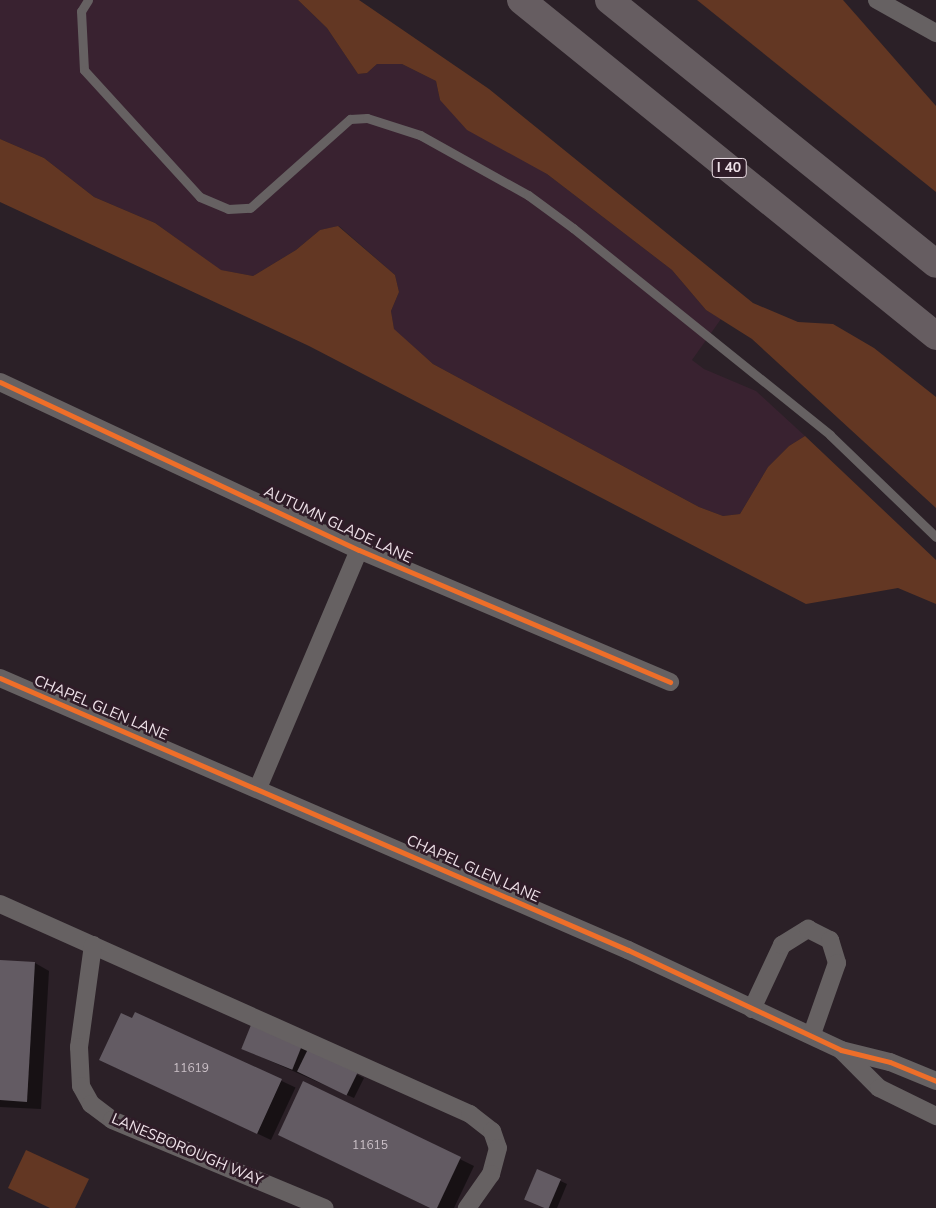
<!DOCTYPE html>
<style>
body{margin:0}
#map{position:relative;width:936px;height:1208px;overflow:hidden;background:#2b2027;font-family:"Nunito Sans",sans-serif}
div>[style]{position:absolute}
.built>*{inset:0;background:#392230}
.green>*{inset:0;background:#633723}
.shadow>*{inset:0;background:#0007;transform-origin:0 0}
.building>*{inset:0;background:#635b63;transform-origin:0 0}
.service>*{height:9px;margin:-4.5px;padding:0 4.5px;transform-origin:4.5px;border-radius:4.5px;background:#666162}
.minor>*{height:18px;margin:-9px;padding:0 9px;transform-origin:9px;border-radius:9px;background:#666162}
.motorway>*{height:28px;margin:-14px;padding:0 14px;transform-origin:14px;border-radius:14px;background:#665d61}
.cycleway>*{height:5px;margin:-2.5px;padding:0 2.5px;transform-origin:2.5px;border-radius:2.5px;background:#ee6e29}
span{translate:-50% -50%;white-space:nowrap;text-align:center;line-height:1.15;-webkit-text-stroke:5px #2f1c28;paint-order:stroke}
.number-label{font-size:12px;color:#cbc0c7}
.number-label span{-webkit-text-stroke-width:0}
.shield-label span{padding:1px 4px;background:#2f1c28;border:1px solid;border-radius:4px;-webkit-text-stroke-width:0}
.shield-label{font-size:14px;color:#eee1e8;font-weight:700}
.street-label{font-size:15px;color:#eee1e8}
</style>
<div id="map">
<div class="built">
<div style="clip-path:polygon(0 0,298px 0,327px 28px,358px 74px,367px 73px,377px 64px,402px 64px,436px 81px,440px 100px,547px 174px,672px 270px,706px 310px,721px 319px,692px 360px,704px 369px,756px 391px,805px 436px,789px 446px,768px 467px,740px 514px,723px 516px,699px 507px,433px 364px,394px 330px,391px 311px,399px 292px,395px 275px,339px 226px,320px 230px,296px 250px,253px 276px,220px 270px,155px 223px,94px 197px,44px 158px,0 139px)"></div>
</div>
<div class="green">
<div style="clip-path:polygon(298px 0,359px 0,489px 89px,753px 303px,798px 322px,833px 324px,874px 348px,936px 397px,936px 508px,752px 339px,706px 310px,672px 270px,547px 174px,467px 130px,440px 100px,436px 81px,402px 64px,377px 64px,367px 73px,358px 74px,327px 28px)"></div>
<div style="clip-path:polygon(697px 0,843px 0,936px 106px,936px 192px)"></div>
<div style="clip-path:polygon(0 139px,44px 158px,94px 197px,155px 223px,221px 270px,253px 276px,296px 250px,320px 230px,338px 226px,395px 275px,399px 292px,391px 311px,394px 329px,433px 364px,699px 507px,723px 516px,740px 514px,768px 467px,789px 446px,805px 436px,936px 560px,936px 604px,898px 588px,806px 604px,309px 346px,0 202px)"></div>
<div style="clip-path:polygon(26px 1150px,89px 1179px,75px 1208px,50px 1208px,8px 1188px)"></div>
</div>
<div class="shadow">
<div style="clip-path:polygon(0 961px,35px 963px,49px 971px,41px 1109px,0 1107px)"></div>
<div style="left:136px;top:1013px;width:176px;height:58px;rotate:25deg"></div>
<div style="clip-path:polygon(301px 1048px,364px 1078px,354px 1098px,243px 1049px)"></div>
<div style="clip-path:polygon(304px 1083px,474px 1166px,454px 1208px,430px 1208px,279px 1135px)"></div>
<div style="clip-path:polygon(537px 1170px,567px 1184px,557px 1208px,546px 1208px,526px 1198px)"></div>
</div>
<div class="building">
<div style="clip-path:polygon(0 960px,35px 962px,27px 1102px,0 1100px)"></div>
<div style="clip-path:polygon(135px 1012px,282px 1079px,257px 1134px,99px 1060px,121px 1013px,132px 1018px)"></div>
<div style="left:251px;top:1025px;width:55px;height:26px;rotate:22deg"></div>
<div style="left:308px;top:1049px;width:55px;height:25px;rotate:26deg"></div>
<div style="clip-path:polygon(303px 1081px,461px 1157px,437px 1208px,430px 1208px,278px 1135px)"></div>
<div style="left:537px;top:1169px;width:26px;height:33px;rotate:23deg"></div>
</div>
<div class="service">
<div style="left:88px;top:0;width:13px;rotate:122deg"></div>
<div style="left:81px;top:11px;width:59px;rotate:87.1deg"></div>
<div style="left:84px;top:70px;width:172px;rotate:47.6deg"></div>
<div style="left:200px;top:197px;width:30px;rotate:23deg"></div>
<div style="left:228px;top:209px;width:22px;rotate:-3deg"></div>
<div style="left:250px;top:208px;width:134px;rotate:-41.7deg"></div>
<div style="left:350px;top:119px;width:17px;rotate:-3deg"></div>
<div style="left:367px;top:118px;width:56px;rotate:17.8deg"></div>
<div style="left:420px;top:135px;width:124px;rotate:29.1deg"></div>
<div style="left:528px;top:195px;width:56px;rotate:36.3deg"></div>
<div style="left:573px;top:228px;width:330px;rotate:38.8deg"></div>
<div style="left:830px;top:435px;width:147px;rotate:43.9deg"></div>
</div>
<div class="minor">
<div style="left:877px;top:0;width:68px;rotate:29.2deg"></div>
<div style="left:0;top:382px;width:396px;rotate:25.1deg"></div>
<div style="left:359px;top:550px;width:338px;rotate:23deg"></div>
<div style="left:0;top:678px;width:684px;rotate:23.42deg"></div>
<div style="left:628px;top:950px;width:235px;rotate:25.1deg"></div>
<div style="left:841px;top:1050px;width:50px;rotate:13.8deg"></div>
<div style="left:890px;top:1062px;width:50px;rotate:22.4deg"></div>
<div style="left:258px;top:788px;width:259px;rotate:-67deg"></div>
<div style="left:0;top:904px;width:515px;rotate:24.08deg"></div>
<div style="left:470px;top:1114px;width:28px;rotate:38deg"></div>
<div style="left:492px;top:1131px;width:18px;rotate:71deg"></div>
<div style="left:498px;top:1148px;width:27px;rotate:105deg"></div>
<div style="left:491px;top:1174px;width:42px;rotate:125.2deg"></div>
<div style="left:93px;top:945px;width:103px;rotate:97.8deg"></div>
<div style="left:79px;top:1047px;width:39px;rotate:87deg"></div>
<div style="left:81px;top:1086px;width:21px;rotate:61deg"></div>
<div style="left:91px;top:1104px;width:26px;rotate:37deg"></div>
<div style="left:112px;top:1120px;width:230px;rotate:22.5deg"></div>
<div style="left:752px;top:1009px;width:71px;rotate:-64.9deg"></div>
<div style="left:782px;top:945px;width:31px;rotate:-32deg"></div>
<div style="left:808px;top:929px;width:25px;rotate:27deg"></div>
<div style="left:830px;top:940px;width:24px;rotate:73deg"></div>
<div style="left:837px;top:963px;width:75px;rotate:109.4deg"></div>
<div style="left:842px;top:1051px;width:52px;rotate:45deg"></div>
<div style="left:879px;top:1088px;width:64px;rotate:26.2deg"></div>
</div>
<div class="motorway">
<div style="left:521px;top:0;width:534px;rotate:38.99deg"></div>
<div style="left:609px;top:0;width:420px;rotate:38.9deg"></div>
</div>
<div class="cycleway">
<div style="left:0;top:382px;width:396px;rotate:25.1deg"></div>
<div style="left:359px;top:550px;width:338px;rotate:23deg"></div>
<div style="left:0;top:678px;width:684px;rotate:23.42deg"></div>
<div style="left:628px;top:950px;width:235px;rotate:25.1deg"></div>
<div style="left:841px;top:1050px;width:50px;rotate:13.8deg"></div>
<div style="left:890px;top:1062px;width:50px;rotate:22.4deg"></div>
</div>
<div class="number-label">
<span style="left:191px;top:1069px">11619</span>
<span style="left:370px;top:1146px">11615</span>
</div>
<div class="shield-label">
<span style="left:729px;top:168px">I 40</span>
</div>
<div class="street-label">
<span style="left:338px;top:525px;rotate:25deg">AUTUMN GLADE LANE</span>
<span style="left:101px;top:708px;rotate:23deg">CHAPEL GLEN LANE</span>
<span style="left:473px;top:869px;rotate:24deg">CHAPEL GLEN LANE</span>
<span style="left:187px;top:1150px;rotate:23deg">LANESBOROUGH WAY</span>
</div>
</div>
